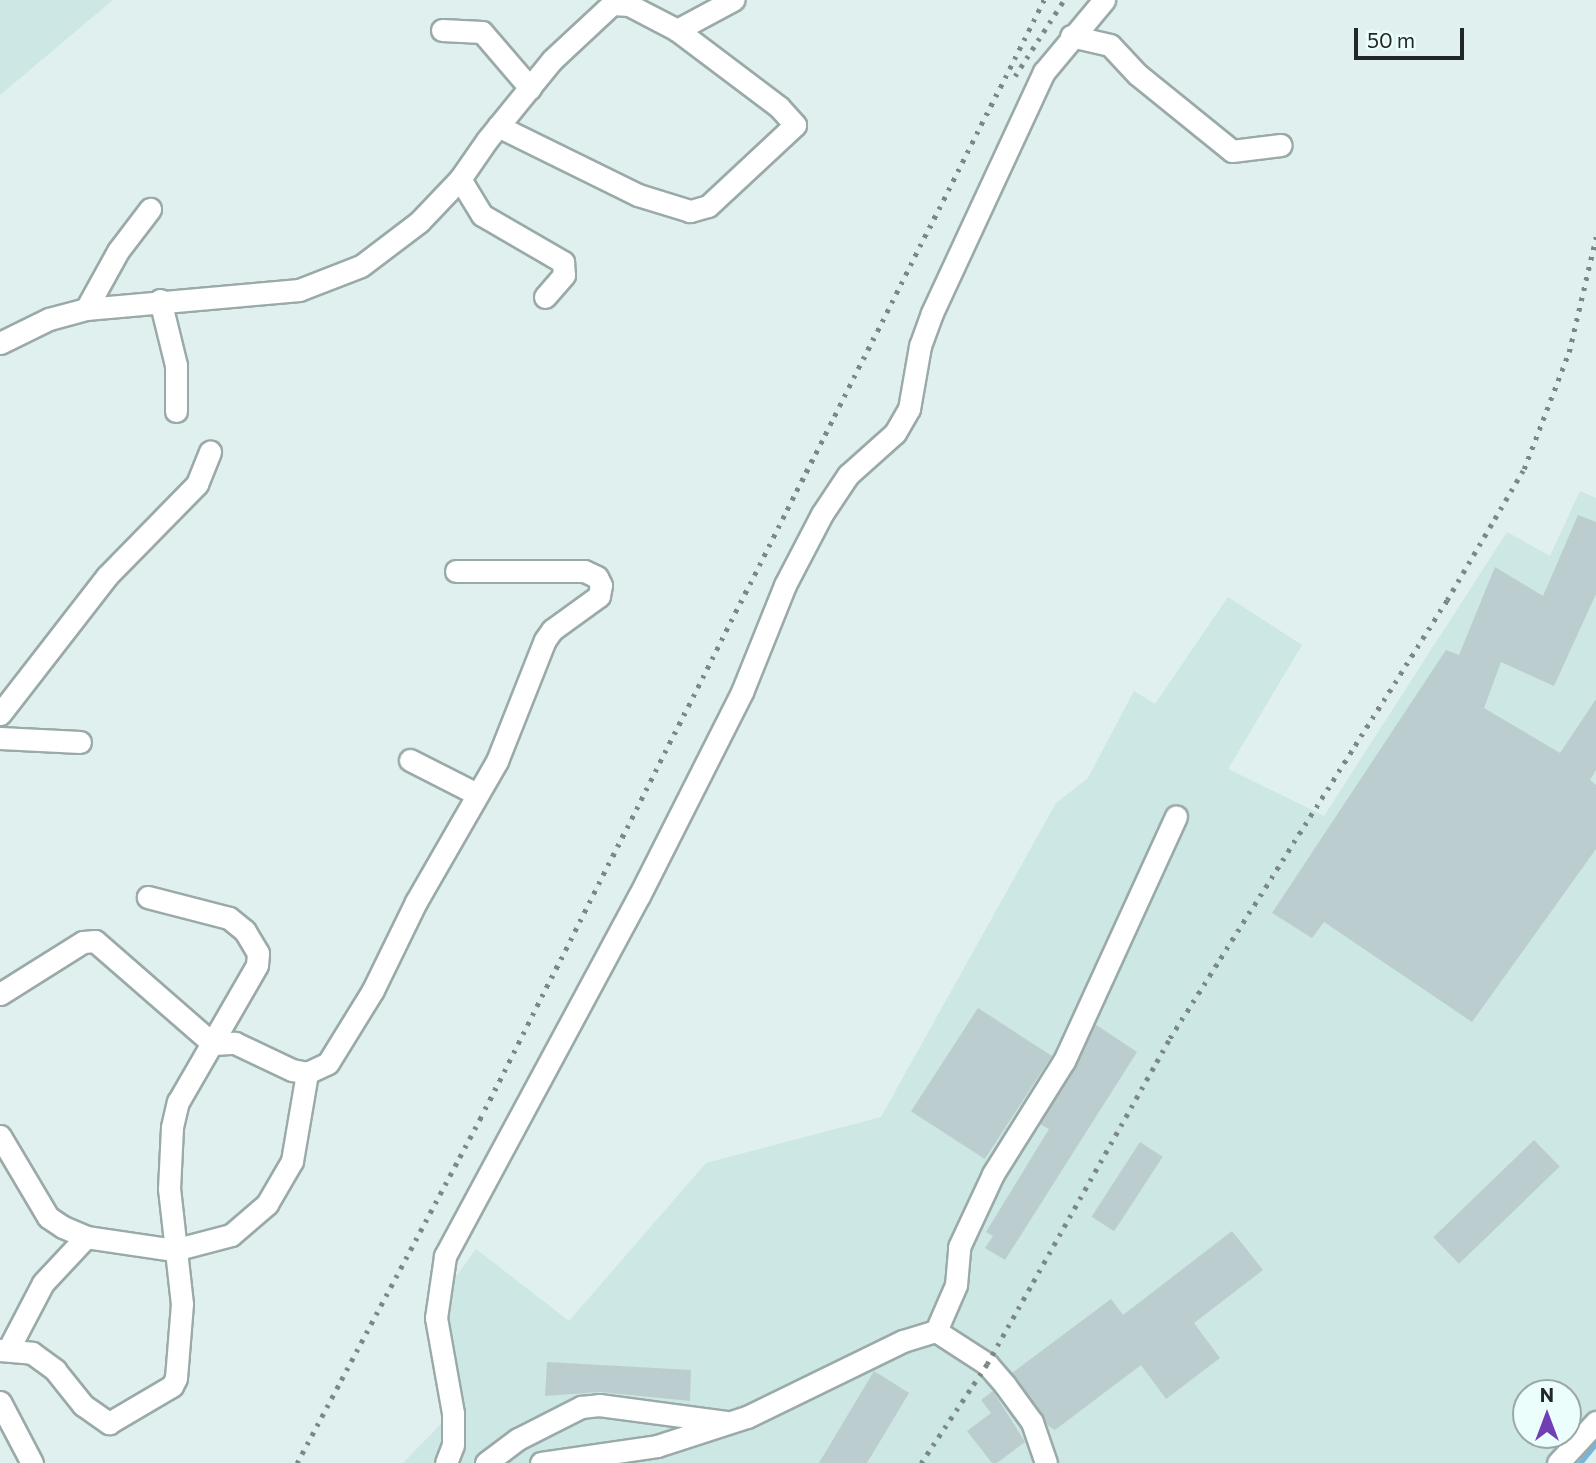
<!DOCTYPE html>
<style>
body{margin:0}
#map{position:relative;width:1596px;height:1463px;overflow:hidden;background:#dff0ef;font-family:Commissioner,sans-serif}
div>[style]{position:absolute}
.built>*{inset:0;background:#cce7e4}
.stream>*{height:4.5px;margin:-2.25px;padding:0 2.25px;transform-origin:2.25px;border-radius:2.25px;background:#75b6da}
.building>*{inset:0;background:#bccdd0;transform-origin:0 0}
.roads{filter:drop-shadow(2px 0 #9aaaa9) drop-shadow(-2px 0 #9aaaa9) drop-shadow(0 2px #9aaaa9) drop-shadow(0 -2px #9aaaa9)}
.minor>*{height:21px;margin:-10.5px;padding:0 10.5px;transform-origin:10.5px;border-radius:10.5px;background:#fff}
.rail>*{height:4.5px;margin-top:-2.25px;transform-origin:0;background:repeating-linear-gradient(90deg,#7b8786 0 3.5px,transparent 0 10.5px)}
span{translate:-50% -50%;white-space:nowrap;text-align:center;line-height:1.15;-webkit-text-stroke:6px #ecfefc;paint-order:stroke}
.north{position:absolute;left:1512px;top:1379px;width:70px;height:70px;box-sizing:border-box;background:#ecfefc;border:2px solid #9ba8a7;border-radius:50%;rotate:0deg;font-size:19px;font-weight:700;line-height:28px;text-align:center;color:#212727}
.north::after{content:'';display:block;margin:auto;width:24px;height:32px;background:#703eb5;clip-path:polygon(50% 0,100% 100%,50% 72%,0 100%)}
.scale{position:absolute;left:1354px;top:28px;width:110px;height:32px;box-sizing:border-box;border:4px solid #212727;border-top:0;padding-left:9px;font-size:21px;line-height:24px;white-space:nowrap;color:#212727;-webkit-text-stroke:5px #ecfefc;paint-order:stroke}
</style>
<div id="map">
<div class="built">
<div style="clip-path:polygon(0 0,113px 0,0 95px)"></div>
<div style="clip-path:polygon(evenodd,1580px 491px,1596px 498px,1596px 1437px,1575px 1463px,403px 1463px,464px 1400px,449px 1354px,443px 1294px,476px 1249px,569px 1321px,706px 1163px,881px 1117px,1056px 803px,1088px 778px,1134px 691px,1155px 704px,1228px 597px,1302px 645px,1228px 769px,1324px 816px,1507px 532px,1550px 556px,1580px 491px,1526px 1393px,1568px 1393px,1568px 1435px,1526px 1435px,1526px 1393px)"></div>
</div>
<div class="stream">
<div style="left:1580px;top:1463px;width:26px;rotate:-51deg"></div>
</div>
<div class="building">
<div style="clip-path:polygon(1578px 515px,1596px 522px,1596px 594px,1554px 686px,1501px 662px,1484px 708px,1560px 753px,1596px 699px,1596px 770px,1590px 780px,1596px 785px,1596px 849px,1472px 1022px,1324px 922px,1312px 938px,1272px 913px,1446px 650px,1459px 655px,1495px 567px,1543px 596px)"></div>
<div style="left:978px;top:1008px;width:88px;height:123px;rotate:33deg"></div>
<div style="clip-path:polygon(1095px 1024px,1137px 1052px,1005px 1260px,985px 1248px,993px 1236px,986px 1232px,1049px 1129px,1040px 1124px,1075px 1068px)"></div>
<div style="left:1534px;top:1140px;width:37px;height:140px;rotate:46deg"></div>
<div style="left:1140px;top:1142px;width:27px;height:89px;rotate:33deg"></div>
<div style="clip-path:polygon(1232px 1231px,1263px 1270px,1194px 1323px,1220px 1358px,1166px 1399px,1141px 1365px,1055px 1430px,1047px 1425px,1012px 1373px,1111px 1299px,1123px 1315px)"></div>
<div style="clip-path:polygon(547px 1362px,691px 1370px,690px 1401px,600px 1392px,545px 1396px)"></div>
<div style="clip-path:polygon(874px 1371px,909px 1393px,867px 1463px,819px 1463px)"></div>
<div style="clip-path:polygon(993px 1391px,1025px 1442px,997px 1463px,992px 1463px,967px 1431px,991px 1413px,981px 1400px)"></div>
</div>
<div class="roads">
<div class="minor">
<div style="left:442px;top:30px;width:40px;rotate:2.9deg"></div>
<div style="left:482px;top:32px;width:74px;rotate:49.4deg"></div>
<div style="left:677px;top:30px;width:64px;rotate:-28.2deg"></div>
<div style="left:1071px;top:36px;width:40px;rotate:13deg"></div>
<div style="left:1110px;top:45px;width:40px;rotate:47deg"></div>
<div style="left:1137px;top:74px;width:122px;rotate:39deg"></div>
<div style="left:1232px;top:151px;width:49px;rotate:-7deg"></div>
<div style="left:460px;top:179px;width:42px;rotate:58.6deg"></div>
<div style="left:482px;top:215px;width:94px;rotate:30.1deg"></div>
<div style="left:563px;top:262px;width:13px;rotate:86deg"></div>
<div style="left:564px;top:275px;width:29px;rotate:131deg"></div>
<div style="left:160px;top:300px;width:67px;rotate:76.2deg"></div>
<div style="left:176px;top:365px;width:46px;rotate:90deg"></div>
<div style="left:86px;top:309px;width:66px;rotate:-61.1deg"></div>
<div style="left:118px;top:251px;width:53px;rotate:-52.7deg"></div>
<div style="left:0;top:343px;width:55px;rotate:-26.1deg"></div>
<div style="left:49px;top:319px;width:38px;rotate:-15deg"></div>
<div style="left:86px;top:309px;width:214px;rotate:-5.1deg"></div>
<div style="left:299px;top:290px;width:66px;rotate:-21.2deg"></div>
<div style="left:361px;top:266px;width:73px;rotate:-37.2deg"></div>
<div style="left:419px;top:222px;width:59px;rotate:-46.4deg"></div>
<div style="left:460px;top:179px;width:47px;rotate:-55.3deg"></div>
<div style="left:487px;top:140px;width:103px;rotate:-50.9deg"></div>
<div style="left:552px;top:60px;width:82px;rotate:-43deg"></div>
<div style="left:612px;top:4px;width:17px;rotate:3deg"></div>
<div style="left:629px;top:5px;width:54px;rotate:27.5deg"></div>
<div style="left:677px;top:30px;width:128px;rotate:37deg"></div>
<div style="left:779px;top:107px;width:24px;rotate:48deg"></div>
<div style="left:795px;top:125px;width:119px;rotate:137deg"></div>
<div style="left:708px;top:206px;width:19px;rotate:164deg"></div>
<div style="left:690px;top:211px;width:54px;rotate:-162.9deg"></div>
<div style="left:638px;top:195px;width:156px;rotate:-153.8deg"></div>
<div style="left:0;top:714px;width:175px;rotate:-52.2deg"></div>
<div style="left:107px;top:576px;width:129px;rotate:-45.6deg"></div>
<div style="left:197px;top:484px;width:35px;rotate:-68deg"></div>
<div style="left:0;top:738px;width:80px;rotate:2.9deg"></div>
<div style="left:410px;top:760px;width:73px;rotate:26.9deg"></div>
<div style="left:0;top:994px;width:98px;rotate:-32.1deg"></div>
<div style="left:83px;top:942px;width:12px;rotate:-5deg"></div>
<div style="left:95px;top:941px;width:157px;rotate:41.1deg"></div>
<div style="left:213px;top:1044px;width:22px;rotate:-3deg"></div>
<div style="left:235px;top:1043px;width:63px;rotate:25.3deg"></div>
<div style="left:292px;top:1070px;width:15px;rotate:11deg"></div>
<div style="left:307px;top:1073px;width:23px;rotate:-25deg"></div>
<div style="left:328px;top:1063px;width:86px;rotate:-58.3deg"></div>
<div style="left:373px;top:990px;width:98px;rotate:-64deg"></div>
<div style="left:416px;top:902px;width:163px;rotate:-60.1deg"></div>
<div style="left:497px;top:761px;width:130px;rotate:-68.4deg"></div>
<div style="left:545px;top:640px;width:12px;rotate:-55deg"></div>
<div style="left:552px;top:630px;width:58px;rotate:-35.9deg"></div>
<div style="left:599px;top:596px;width:11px;rotate:-80deg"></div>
<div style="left:601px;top:585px;width:9px;rotate:-117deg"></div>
<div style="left:597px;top:577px;width:14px;rotate:-155deg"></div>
<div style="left:584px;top:571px;width:128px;rotate:180deg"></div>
<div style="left:0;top:1136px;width:94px;rotate:59.3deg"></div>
<div style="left:48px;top:1217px;width:18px;rotate:34deg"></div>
<div style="left:63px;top:1227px;width:25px;rotate:23deg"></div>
<div style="left:86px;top:1237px;width:89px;rotate:8.4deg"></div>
<div style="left:174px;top:1250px;width:59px;rotate:-14.7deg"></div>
<div style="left:231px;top:1235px;width:48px;rotate:-40.7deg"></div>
<div style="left:267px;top:1204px;width:50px;rotate:-59.8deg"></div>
<div style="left:292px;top:1161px;width:89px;rotate:-80.3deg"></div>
<div style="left:936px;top:1331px;width:50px;rotate:-66.5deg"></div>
<div style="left:956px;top:1285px;width:38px;rotate:-85deg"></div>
<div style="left:959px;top:1247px;width:81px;rotate:-65deg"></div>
<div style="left:993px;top:1174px;width:133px;rotate:-57.9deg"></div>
<div style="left:1064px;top:1061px;width:269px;rotate:-65.4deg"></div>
<div style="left:9px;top:1348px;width:73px;rotate:-62.4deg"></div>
<div style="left:43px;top:1283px;width:63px;rotate:-46.9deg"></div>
<div style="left:0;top:1350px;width:32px;rotate:5deg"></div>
<div style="left:32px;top:1353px;width:29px;rotate:36deg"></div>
<div style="left:55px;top:1370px;width:45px;rotate:51.3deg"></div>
<div style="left:83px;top:1405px;width:32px;rotate:35deg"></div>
<div style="left:109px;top:1423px;width:73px;rotate:-30.4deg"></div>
<div style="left:172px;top:1386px;width:9px;rotate:-63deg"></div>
<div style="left:176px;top:1378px;width:74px;rotate:-85.4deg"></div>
<div style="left:182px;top:1304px;width:116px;rotate:-96.4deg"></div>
<div style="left:169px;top:1189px;width:62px;rotate:-87.2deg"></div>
<div style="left:172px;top:1127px;width:26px;rotate:-77deg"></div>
<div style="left:178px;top:1102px;width:158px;rotate:-60deg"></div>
<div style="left:257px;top:965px;width:12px;rotate:-85deg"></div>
<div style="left:258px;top:953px;width:26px;rotate:-121deg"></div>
<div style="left:245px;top:931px;width:21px;rotate:-141deg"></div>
<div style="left:229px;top:918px;width:84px;rotate:-165.5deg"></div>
<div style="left:0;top:1402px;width:69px;rotate:62.3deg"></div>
<div style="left:446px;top:1463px;width:19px;rotate:-69deg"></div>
<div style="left:453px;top:1445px;width:32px;rotate:-90deg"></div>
<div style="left:453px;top:1413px;width:97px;rotate:-100.1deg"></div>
<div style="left:436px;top:1318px;width:63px;rotate:-81.7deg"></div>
<div style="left:445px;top:1256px;width:409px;rotate:-61.7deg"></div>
<div style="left:639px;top:896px;width:229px;rotate:-63.2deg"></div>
<div style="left:742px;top:692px;width:115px;rotate:-68.1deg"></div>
<div style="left:785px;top:585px;width:80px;rotate:-62.5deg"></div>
<div style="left:822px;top:514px;width:47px;rotate:-56.3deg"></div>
<div style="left:848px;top:475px;width:63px;rotate:-41.8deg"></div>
<div style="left:895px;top:433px;width:28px;rotate:-60deg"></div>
<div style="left:909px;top:409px;width:64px;rotate:-80.1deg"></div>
<div style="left:920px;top:346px;width:35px;rotate:-70deg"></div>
<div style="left:932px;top:313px;width:266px;rotate:-65.1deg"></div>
<div style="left:1044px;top:72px;width:94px;rotate:-50.2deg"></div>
<div style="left:486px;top:1463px;width:40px;rotate:-37deg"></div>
<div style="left:518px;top:1439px;width:71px;rotate:-26.9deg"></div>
<div style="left:581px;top:1407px;width:18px;rotate:-6deg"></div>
<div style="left:599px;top:1405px;width:128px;rotate:7.6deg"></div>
<div style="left:541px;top:1463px;width:117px;rotate:-8.3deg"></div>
<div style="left:657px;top:1446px;width:95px;rotate:-17.9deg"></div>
<div style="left:747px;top:1417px;width:174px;rotate:-26deg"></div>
<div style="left:903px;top:1341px;width:34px;rotate:-17deg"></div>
<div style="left:936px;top:1331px;width:61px;rotate:32.9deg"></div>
<div style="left:987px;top:1364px;width:28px;rotate:49deg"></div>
<div style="left:1005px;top:1385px;width:46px;rotate:53.9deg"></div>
<div style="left:1032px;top:1422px;width:43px;rotate:71.1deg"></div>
<div style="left:1558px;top:1463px;width:56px;rotate:-47.2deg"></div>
</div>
</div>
<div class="rail">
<div style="left:1015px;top:76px;width:90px;rotate:-57.2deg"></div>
<div style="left:297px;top:1463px;width:390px;rotate:-62deg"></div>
<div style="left:480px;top:1119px;width:1253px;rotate:-63.25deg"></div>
<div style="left:921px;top:1463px;width:119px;rotate:-56.3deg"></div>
<div style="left:987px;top:1364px;width:374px;rotate:-60.7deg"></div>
<div style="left:1170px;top:1038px;width:518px;rotate:-57.69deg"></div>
<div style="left:1447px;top:600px;width:152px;rotate:-59.6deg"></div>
<div style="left:1524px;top:469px;width:125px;rotate:-69deg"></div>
<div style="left:1569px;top:352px;width:118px;rotate:-76.8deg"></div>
</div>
<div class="north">N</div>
<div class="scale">50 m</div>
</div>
